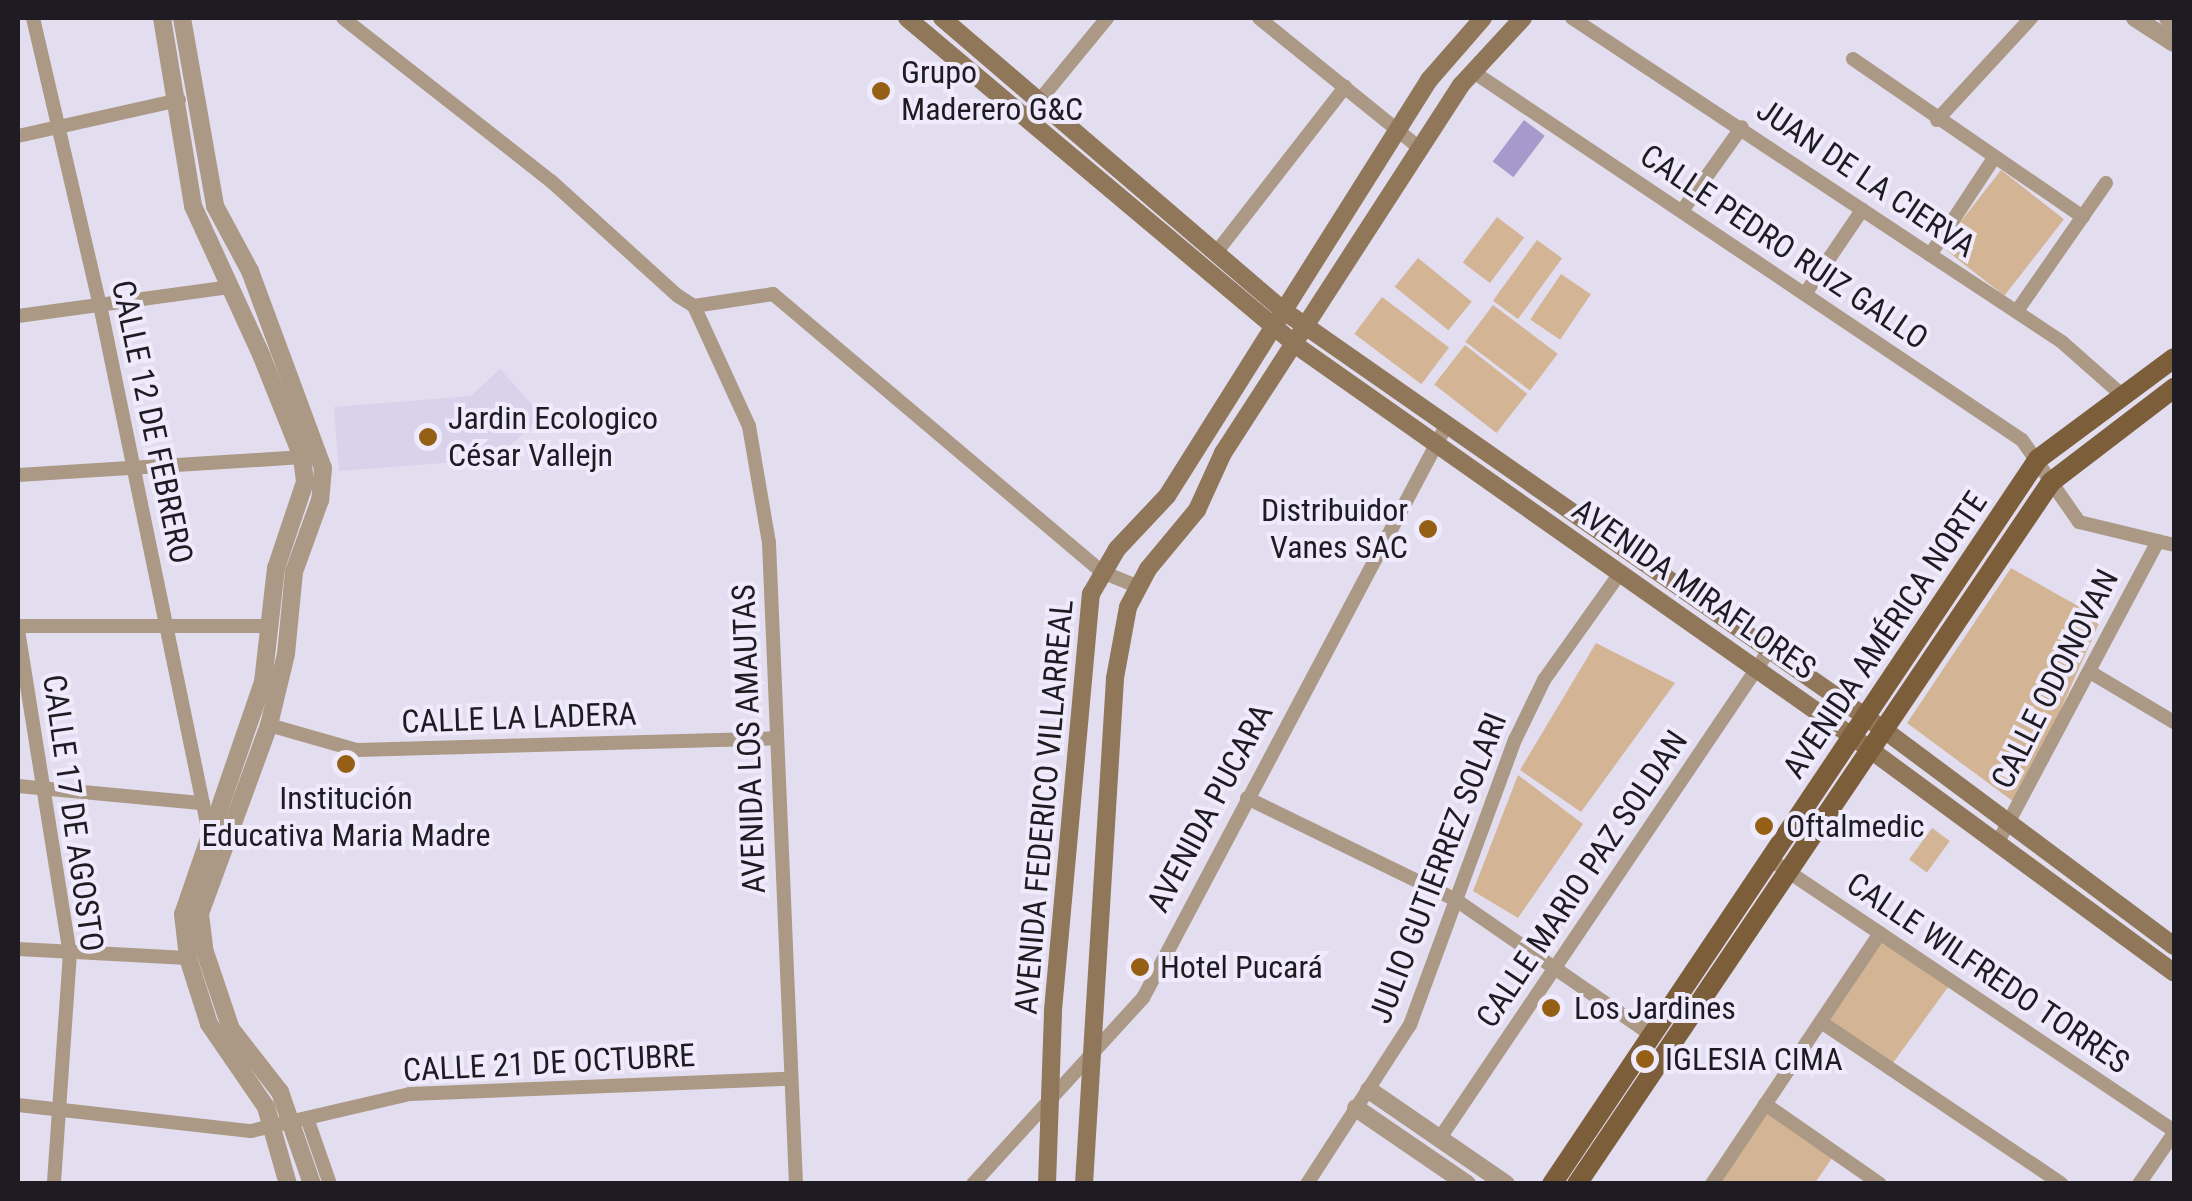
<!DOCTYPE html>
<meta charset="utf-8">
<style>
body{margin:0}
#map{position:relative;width:2192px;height:1201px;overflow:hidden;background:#e2def0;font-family:"Roboto Condensed",sans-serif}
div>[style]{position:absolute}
.built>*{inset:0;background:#d8d2eb}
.green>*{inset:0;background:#d3b595;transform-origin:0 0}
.water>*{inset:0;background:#a899cd;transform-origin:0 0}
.minor>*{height:14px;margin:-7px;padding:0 7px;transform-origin:7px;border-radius:7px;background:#ab9986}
.tertiary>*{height:18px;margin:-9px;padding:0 9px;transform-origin:9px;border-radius:9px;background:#ab9986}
.secondary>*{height:18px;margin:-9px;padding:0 9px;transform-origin:9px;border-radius:9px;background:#90775a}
.primary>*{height:20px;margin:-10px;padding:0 10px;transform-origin:10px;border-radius:10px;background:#7c5e3a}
.dots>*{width:28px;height:28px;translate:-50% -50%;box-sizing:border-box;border:5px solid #efebfd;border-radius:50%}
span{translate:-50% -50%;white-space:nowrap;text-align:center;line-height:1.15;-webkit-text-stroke:8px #efebfd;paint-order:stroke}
.poi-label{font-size:32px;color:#1e1c22}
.left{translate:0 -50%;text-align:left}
.right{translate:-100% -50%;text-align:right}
.street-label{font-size:32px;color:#1e1c22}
.frame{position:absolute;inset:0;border:20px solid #1e1c22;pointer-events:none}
</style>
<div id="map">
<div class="built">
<div style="clip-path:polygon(500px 369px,542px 416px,496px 459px,339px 471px,334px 407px,471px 396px)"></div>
</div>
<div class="green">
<div style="left:2001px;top:170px;width:80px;height:97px;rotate:38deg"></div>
<div style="left:1497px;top:217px;width:34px;height:57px;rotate:37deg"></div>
<div style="left:1537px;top:240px;width:31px;height:75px;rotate:36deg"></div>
<div style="left:1418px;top:258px;width:69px;height:37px;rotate:39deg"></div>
<div style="left:1561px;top:274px;width:36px;height:55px;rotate:34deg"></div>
<div style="left:1382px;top:297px;width:84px;height:46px;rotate:37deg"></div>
<div style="left:1493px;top:305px;width:81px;height:46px;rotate:37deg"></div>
<div style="left:1465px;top:345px;width:79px;height:50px;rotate:38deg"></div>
<div style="clip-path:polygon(2011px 568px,2101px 619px,2018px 805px,1907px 723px)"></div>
<div style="clip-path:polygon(1596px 643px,1675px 683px,1581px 812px,1520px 770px)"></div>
<div style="clip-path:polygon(1518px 775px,1583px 824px,1518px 918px,1473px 891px)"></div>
<div style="left:1932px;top:828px;width:22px;height:39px;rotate:36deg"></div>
<div style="left:1887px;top:935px;width:80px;height:104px;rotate:36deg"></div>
<div style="clip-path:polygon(1767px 1112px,1832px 1158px,1815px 1183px,1719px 1184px)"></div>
</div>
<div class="water">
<div style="left:1524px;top:120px;width:26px;height:52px;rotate:37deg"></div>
</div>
<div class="minor">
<div style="left:33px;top:18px;width:295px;rotate:76.9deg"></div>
<div style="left:100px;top:305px;width:544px;rotate:78.34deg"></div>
<div style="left:343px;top:18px;width:264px;rotate:38.1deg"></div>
<div style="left:551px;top:181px;width:171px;rotate:42.2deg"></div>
<div style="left:678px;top:296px;width:19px;rotate:32deg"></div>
<div style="left:694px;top:306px;width:80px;rotate:-8.6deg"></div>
<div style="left:773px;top:294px;width:431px;rotate:40.2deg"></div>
<div style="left:1102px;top:572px;width:38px;rotate:22deg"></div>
<div style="left:1259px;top:18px;width:208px;rotate:39deg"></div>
<div style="left:1572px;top:18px;width:587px;rotate:33.47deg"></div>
<div style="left:2062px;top:342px;width:80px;rotate:41.5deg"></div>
<div style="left:1853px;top:59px;width:279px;rotate:34.5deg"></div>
<div style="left:1472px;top:71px;width:662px;rotate:33.86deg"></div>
<div style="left:2022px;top:440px;width:100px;rotate:55.2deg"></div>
<div style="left:2079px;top:522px;width:98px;rotate:13.6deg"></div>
<div style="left:1025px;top:118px;width:129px;rotate:-50.6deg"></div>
<div style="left:1937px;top:120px;width:139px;rotate:-47.3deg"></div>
<div style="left:18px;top:136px;width:165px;rotate:-12.6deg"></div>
<div style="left:1682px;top:211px;width:103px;rotate:-54.5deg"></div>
<div style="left:1215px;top:254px;width:212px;rotate:-52.1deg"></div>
<div style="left:1930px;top:255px;width:116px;rotate:-56.6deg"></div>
<div style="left:1805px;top:294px;width:102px;rotate:-55.8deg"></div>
<div style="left:694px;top:306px;width:132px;rotate:65.4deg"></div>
<div style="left:749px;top:426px;width:119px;rotate:80.3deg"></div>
<div style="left:769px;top:543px;width:642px;rotate:87.59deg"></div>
<div style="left:2017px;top:311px;width:156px;rotate:-55.2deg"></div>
<div style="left:18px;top:316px;width:215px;rotate:-7.8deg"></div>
<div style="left:18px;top:475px;width:285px;rotate:-3.6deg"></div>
<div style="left:18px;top:626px;width:252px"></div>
<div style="left:18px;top:630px;width:327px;rotate:80.9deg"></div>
<div style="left:70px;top:953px;width:232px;rotate:94deg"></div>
<div style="left:2090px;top:672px;width:98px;rotate:30.8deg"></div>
<div style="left:269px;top:725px;width:91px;rotate:15.9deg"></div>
<div style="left:357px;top:750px;width:419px;rotate:-1.6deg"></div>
<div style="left:18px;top:786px;width:186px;rotate:5.3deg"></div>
<div style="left:1247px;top:798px;width:233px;rotate:26deg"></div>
<div style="left:1456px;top:900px;width:238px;rotate:34.6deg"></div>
<div style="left:1998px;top:842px;width:341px;rotate:-62deg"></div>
<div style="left:1771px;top:860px;width:486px;rotate:33.9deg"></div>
<div style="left:18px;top:949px;width:170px;rotate:3deg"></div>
<div style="left:1821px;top:1022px;width:290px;rotate:33.9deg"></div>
<div style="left:1765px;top:1104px;width:140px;rotate:34.8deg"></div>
<div style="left:18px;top:1105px;width:234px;rotate:6.4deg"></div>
<div style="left:251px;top:1131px;width:163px;rotate:-13.1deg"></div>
<div style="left:410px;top:1094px;width:378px;rotate:-2.3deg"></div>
<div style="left:307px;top:1118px;width:70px;rotate:70.8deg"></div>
<div style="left:1440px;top:1138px;width:590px;rotate:-55.99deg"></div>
<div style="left:973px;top:1184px;width:252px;rotate:-47.6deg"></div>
<div style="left:1143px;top:998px;width:650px;rotate:-62.09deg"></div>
<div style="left:1307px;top:1184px;width:189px;rotate:-57.1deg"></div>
<div style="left:1410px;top:1025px;width:304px;rotate:-69.8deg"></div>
<div style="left:1515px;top:740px;width:67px;rotate:-64.2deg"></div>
<div style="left:1544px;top:680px;width:131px;rotate:-54.6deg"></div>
<div style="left:1712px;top:1184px;width:302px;rotate:-56.2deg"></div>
<div style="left:2139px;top:1184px;width:62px;rotate:-55.5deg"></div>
</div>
<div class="tertiary">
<div style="left:162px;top:18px;width:191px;rotate:80.6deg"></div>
<div style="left:193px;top:206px;width:166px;rotate:65.4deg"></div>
<div style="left:262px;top:357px;width:108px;rotate:68.2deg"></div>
<div style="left:302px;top:457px;width:25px;rotate:83deg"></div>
<div style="left:305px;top:482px;width:91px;rotate:108.6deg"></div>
<div style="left:276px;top:568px;width:115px;rotate:96.5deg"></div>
<div style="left:263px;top:682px;width:245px;rotate:109deg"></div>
<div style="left:183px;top:914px;width:44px;rotate:83.5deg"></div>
<div style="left:188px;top:958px;width:69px;rotate:72.3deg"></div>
<div style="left:209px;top:1024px;width:101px;rotate:55.5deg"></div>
<div style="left:266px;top:1107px;width:80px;rotate:74.1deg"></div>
<div style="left:182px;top:18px;width:191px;rotate:80deg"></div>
<div style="left:215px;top:206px;width:74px;rotate:61.7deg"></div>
<div style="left:250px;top:271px;width:210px;rotate:69.7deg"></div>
<div style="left:323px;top:468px;width:32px;rotate:95deg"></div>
<div style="left:320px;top:500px;width:77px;rotate:109.9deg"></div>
<div style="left:294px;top:572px;width:82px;rotate:95.6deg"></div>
<div style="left:286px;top:654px;width:73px;rotate:103.5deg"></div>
<div style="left:269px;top:725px;width:201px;rotate:110.1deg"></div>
<div style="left:200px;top:914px;width:35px;rotate:83deg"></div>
<div style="left:204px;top:949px;width:84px;rotate:71.4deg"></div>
<div style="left:231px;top:1029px;width:80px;rotate:52.1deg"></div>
<div style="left:280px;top:1092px;width:97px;rotate:70.8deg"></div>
<div style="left:2135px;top:18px;width:46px;rotate:32.7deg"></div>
<div style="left:2168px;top:18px;width:7px;rotate:34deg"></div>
<div style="left:1369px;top:1090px;width:166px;rotate:34.5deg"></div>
<div style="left:1356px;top:1108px;width:135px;rotate:34.4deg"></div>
</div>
<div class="secondary">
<div style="left:907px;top:18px;width:510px;rotate:40.06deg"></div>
<div style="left:1297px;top:346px;width:680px;rotate:35.12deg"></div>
<div style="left:1853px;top:737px;width:398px;rotate:36.3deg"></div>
<div style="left:942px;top:18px;width:450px;rotate:40.6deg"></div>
<div style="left:1284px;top:311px;width:730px;rotate:34.91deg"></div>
<div style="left:1883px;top:729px;width:363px;rotate:36.7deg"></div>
<div style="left:1047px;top:1184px;width:174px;rotate:-88deg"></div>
<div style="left:1053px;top:1010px;width:418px;rotate:-84.8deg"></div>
<div style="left:1091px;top:594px;width:52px;rotate:-60deg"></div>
<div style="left:1117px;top:549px;width:73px;rotate:-46.7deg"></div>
<div style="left:1167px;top:496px;width:492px;rotate:-57.8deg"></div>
<div style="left:1429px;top:80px;width:82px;rotate:-48.9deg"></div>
<div style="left:1084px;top:1184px;width:507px;rotate:-86.49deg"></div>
<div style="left:1115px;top:678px;width:72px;rotate:-79.6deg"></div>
<div style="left:1128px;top:607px;width:43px;rotate:-62.2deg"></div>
<div style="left:1148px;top:569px;width:77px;rotate:-50.3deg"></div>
<div style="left:1197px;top:510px;width:63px;rotate:-65.5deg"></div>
<div style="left:1223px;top:453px;width:438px;rotate:-57.1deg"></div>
<div style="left:1461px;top:85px;width:91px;rotate:-47.2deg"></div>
</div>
<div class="primary">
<div style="left:1552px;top:1184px;width:873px;rotate:-56.16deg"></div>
<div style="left:2038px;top:459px;width:169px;rotate:-36.6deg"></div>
<div style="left:1577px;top:1184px;width:847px;rotate:-55.97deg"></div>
<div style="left:2051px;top:482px;width:155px;rotate:-37.4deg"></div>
</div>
<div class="dots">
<div style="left:881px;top:91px;background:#956015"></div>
<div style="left:428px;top:437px;background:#956015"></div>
<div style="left:1428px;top:529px;background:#956015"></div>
<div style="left:346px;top:764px;background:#956015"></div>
<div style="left:1764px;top:826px;background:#956015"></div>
<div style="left:1140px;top:967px;background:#956015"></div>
<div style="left:1551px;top:1008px;background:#956015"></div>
<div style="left:1645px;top:1059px;background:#956015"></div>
</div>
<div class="poi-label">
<span class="left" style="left:901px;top:91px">Grupo<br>Maderero G&amp;C</span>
<span class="left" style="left:448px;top:437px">Jardin Ecologico<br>César Vallejn</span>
<span class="right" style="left:1408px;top:529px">Distribuidor<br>Vanes SAC</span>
<span style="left:346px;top:817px">Institución<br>Educativa Maria Madre</span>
<span class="left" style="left:1786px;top:826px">Oftalmedic</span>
<span class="left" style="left:1160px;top:967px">Hotel Pucará</span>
<span class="left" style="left:1574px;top:1008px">Los Jardines</span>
<span class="left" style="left:1665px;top:1059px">IGLESIA CIMA</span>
</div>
<div class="street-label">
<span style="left:1866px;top:178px;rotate:34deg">JUAN DE LA CIERVA</span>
<span style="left:1784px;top:247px;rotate:34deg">CALLE PEDRO RUIZ GALLO</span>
<span style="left:152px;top:422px;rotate:78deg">CALLE 12 DE FEBRERO</span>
<span style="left:1694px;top:589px;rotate:35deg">AVENIDA MIRAFLORES</span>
<span style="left:1885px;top:635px;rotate:-56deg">AVENIDA AMÉRICA NORTE</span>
<span style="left:2055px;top:679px;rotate:-63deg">CALLE ODONOVAN</span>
<span style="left:519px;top:718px;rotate:-2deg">CALLE LA LADERA</span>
<span style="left:749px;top:739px;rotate:-92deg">AVENIDA LOS AMAUTAS</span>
<span style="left:1044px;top:807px;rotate:-85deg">AVENIDA FEDERICO VILLARREAL</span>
<span style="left:1210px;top:808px;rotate:-62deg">AVENIDA PUCARA</span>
<span style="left:73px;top:813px;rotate:82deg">CALLE 17 DE AGOSTO</span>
<span style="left:1438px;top:868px;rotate:-69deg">JULIO GUTIERREZ SOLARI</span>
<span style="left:1582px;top:879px;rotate:-56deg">CALLE MARIO PAZ SOLDAN</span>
<span style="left:1988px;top:973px;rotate:34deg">CALLE WILFREDO TORRES</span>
<span style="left:549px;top:1063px;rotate:-3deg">CALLE 21 DE OCTUBRE</span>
</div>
<div class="frame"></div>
</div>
